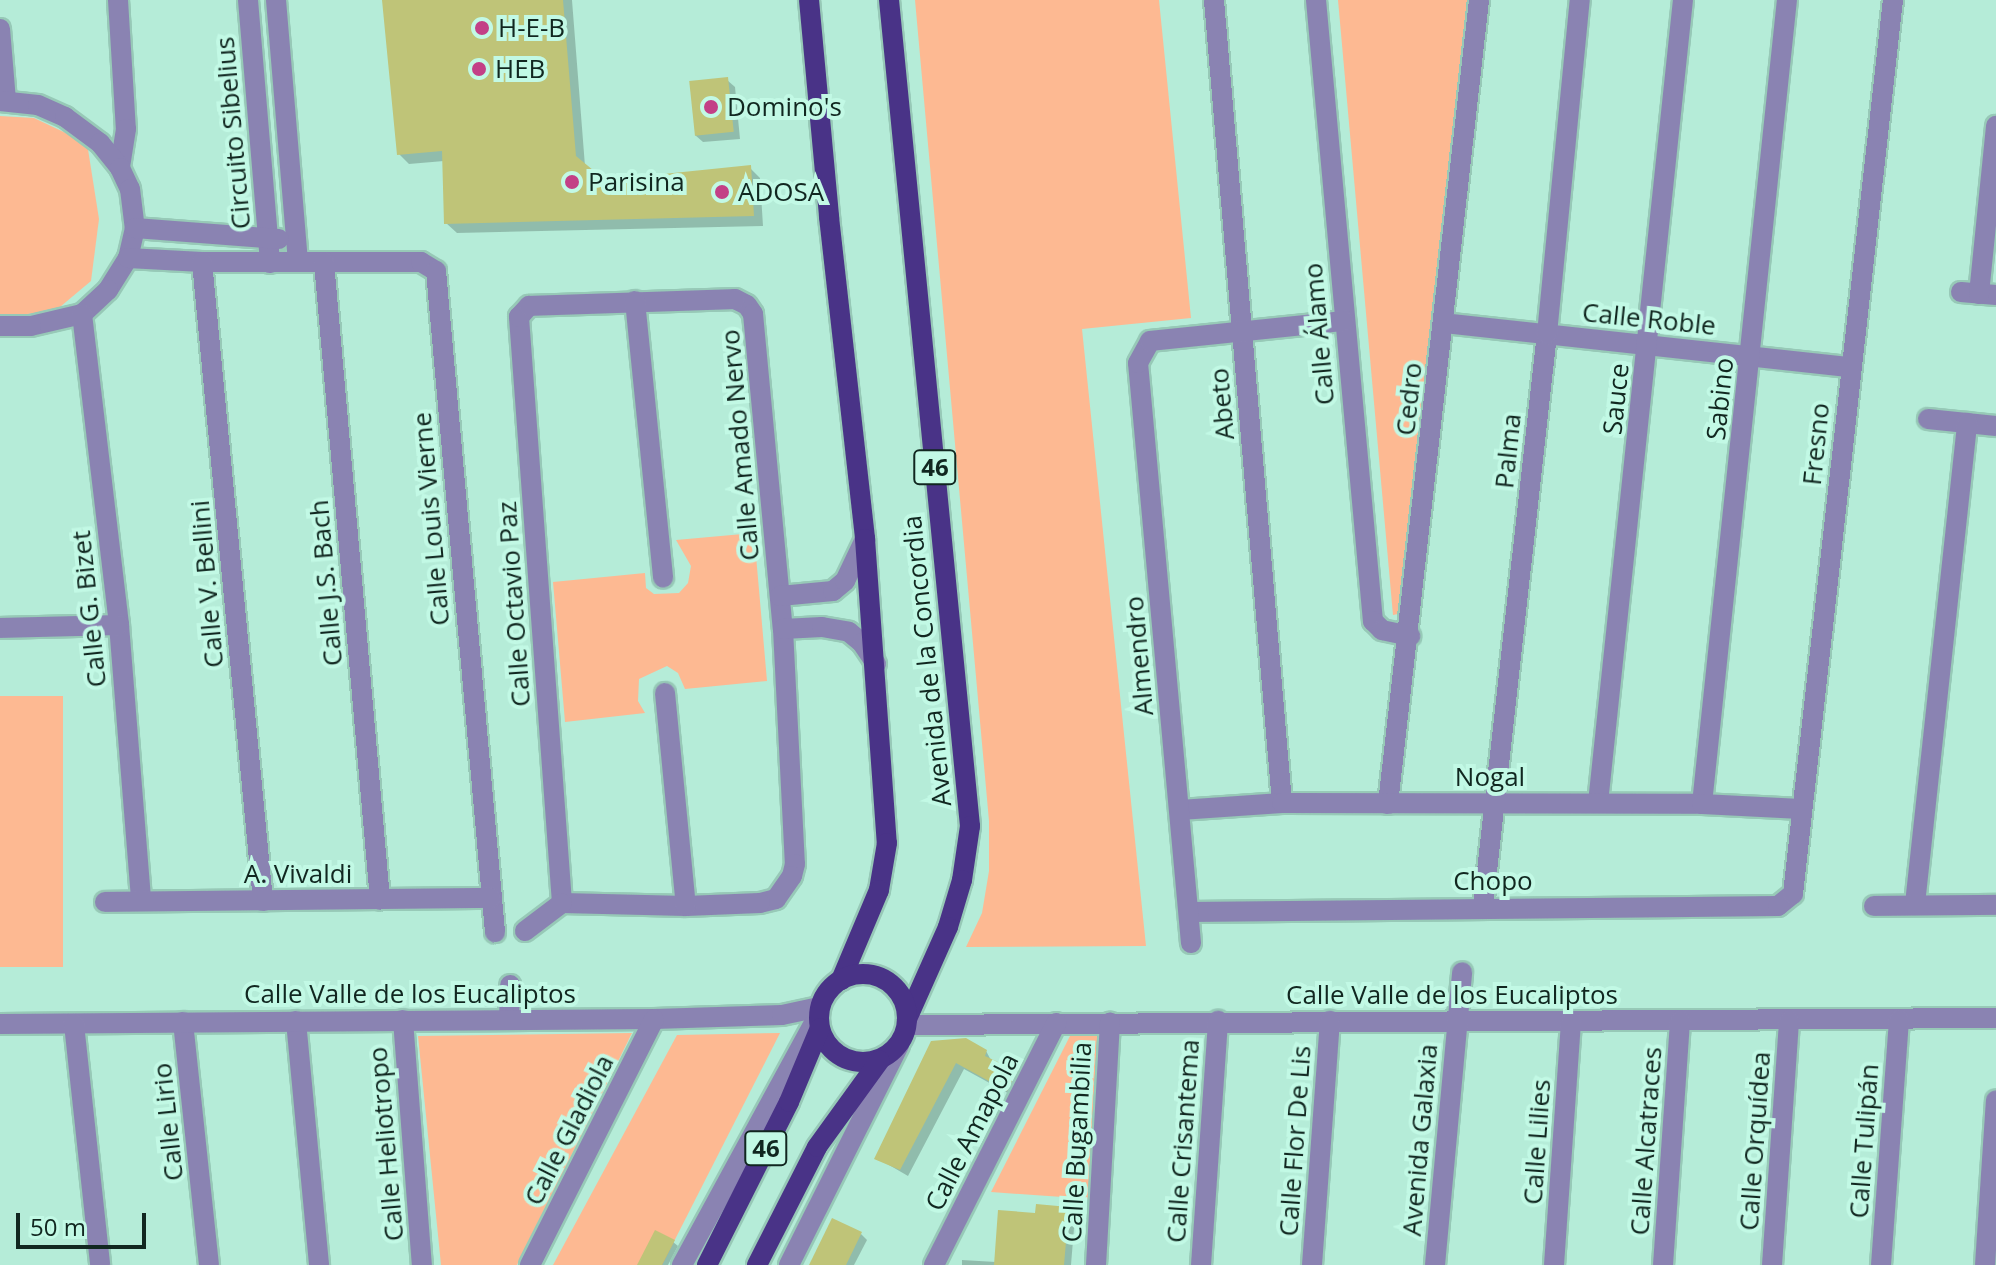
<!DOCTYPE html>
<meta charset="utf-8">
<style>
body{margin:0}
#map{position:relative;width:1996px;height:1265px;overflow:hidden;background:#b5ecd8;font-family:"Open Sans",sans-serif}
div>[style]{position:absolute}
.green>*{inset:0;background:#fdb992;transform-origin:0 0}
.shadow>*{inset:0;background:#0003}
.building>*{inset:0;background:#bfc478;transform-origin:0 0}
.roads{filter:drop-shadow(2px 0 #97c9b7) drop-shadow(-2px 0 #97c9b7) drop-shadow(0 2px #97c9b7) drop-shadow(0 -2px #97c9b7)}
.minor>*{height:20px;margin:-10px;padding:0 10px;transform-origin:10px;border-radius:10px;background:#8a83b2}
.major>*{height:20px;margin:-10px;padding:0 10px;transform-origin:10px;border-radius:10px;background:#493387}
.major>.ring{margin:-10px;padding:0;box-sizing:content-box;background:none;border:20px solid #493387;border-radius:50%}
.dots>*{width:22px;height:22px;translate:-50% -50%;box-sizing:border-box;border:4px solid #c2f9e5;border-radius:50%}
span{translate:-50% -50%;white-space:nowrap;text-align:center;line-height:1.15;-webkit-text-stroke:8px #c2f9e5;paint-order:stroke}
.shield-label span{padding:2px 6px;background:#c2f9e5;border:2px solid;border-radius:6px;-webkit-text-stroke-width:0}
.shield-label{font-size:24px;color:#112720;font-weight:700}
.poi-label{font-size:26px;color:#112720}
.left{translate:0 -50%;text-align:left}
.street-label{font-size:26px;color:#112720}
.scale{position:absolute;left:16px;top:1213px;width:130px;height:36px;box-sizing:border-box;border:4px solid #112720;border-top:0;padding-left:10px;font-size:24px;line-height:28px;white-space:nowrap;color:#112720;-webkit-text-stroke:6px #c2f9e5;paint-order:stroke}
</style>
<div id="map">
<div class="green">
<div style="clip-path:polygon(915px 0,1159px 0,1191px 318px,1082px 329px,1146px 946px,966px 947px,982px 913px,989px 871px,989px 821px)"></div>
<div style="clip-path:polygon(1338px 0,1471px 0,1408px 612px,1393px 615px)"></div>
<div style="clip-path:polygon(0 116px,34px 118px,87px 143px,99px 219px,91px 281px,54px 312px,0 316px)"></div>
<div style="clip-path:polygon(754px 533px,767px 681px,685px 689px,678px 673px,667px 666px,639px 679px,638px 701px,645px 713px,565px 722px,553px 582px,645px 573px,646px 588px,654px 594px,679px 593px,688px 583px,691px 566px,676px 540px)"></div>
<div style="left:63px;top:696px;width:271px;height:63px;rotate:90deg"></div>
<div style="clip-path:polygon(1072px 1032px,1102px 1034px,1091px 1199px,991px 1192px)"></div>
<div style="clip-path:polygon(632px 1033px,517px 1265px,441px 1265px,418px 1036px)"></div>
<div style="clip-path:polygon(780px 1033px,662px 1265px,553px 1265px,677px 1035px)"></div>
</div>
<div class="shadow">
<div style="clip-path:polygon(384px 0,572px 0,585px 166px,605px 182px,750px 168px,760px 178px,763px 226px,457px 233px,446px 223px,444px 161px,409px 164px,399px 154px)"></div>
<div style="clip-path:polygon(727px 80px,735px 87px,740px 139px,703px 142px,695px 135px)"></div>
<div style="clip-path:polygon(932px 1043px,986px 1051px,992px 1062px,1023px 1080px,1015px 1097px,964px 1069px,908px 1176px,877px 1158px)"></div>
<div style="clip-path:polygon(1068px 1208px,1075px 1216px,1071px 1265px,962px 1265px,962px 1260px,996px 1262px,1037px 1215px)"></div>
<div style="clip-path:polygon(861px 1234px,867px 1240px,854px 1265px,811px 1265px)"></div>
<div style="clip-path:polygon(673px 1242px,678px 1246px,668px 1265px,639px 1265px)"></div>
</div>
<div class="building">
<div style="clip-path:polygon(382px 0,563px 0,576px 156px,605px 180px,751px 165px,754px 216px,444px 224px,442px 151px,397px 155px)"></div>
<div style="left:728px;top:77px;width:55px;height:39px;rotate:84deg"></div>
<div style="clip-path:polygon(966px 1038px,987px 1050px,985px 1056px,1017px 1071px,1007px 1091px,956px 1063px,900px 1170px,874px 1159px,931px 1041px)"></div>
<div style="clip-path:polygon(1036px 1204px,1069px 1207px,1064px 1265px,994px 1265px,998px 1210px,1035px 1213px)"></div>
<div style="clip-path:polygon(832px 1218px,862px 1232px,846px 1265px,809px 1265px)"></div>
<div style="clip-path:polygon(655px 1230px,675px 1240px,662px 1265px,637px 1265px)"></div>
</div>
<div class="roads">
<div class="minor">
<div style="left:118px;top:0;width:129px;rotate:86.5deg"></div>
<div style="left:126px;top:129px;width:39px;rotate:99deg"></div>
<div style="left:248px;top:0;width:264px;rotate:85.2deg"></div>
<div style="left:276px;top:0;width:263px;rotate:85.2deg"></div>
<div style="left:1214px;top:0;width:806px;rotate:85.16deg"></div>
<div style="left:1316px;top:0;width:624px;rotate:84.76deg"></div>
<div style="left:1373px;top:621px;width:13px;rotate:45deg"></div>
<div style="left:1382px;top:630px;width:29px;rotate:12deg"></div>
<div style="left:0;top:29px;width:72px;rotate:85.2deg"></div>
<div style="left:0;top:101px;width:38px;rotate:6deg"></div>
<div style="left:38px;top:105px;width:30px;rotate:24deg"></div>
<div style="left:65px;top:117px;width:44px;rotate:36.6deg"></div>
<div style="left:100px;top:143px;width:32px;rotate:51deg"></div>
<div style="left:120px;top:168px;width:23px;rotate:65deg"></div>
<div style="left:130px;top:189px;width:39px;rotate:83deg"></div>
<div style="left:135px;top:228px;width:31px;rotate:103deg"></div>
<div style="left:128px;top:258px;width:38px;rotate:122deg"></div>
<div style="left:108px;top:290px;width:35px;rotate:137deg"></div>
<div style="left:82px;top:314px;width:52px;rotate:166.8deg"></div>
<div style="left:31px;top:326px;width:31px;rotate:180deg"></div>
<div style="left:135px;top:228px;width:144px;rotate:4.4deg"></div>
<div style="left:128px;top:258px;width:74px;rotate:3.1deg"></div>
<div style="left:202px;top:262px;width:219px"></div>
<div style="left:421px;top:262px;width:17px;rotate:31deg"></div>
<div style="left:436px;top:271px;width:664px;rotate:84.9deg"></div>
<div style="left:202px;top:262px;width:642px;rotate:84.55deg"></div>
<div style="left:324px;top:262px;width:640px;rotate:84.98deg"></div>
<div style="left:1961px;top:292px;width:35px;rotate:5deg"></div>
<div style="left:1979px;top:294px;width:169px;rotate:-84.2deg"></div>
<div style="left:735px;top:299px;width:13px;rotate:27deg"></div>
<div style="left:747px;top:305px;width:11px;rotate:56deg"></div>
<div style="left:753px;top:314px;width:316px;rotate:84.6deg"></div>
<div style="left:783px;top:629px;width:235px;rotate:87.1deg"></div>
<div style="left:795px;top:864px;width:12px;rotate:104deg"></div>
<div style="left:792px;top:876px;width:28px;rotate:125deg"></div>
<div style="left:776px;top:899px;width:16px;rotate:166deg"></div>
<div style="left:760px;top:903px;width:74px;rotate:177.7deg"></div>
<div style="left:686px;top:906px;width:124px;rotate:-178.6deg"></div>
<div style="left:562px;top:903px;width:588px;rotate:-94.2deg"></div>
<div style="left:519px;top:317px;width:15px;rotate:-48deg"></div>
<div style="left:529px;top:306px;width:206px;rotate:-1.9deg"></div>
<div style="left:635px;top:301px;width:278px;rotate:84.2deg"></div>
<div style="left:82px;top:314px;width:313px;rotate:83.2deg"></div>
<div style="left:119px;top:625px;width:276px;rotate:85.4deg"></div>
<div style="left:1443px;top:323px;width:409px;rotate:6.2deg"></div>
<div style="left:1928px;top:419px;width:68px;rotate:5.9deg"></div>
<div style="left:780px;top:596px;width:53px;rotate:-5.4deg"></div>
<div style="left:833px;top:591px;width:16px;rotate:-40deg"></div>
<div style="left:845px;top:581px;width:47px;rotate:-64.5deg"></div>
<div style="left:0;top:628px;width:119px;rotate:-1.4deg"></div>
<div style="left:783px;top:629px;width:39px;rotate:-3deg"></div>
<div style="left:822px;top:627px;width:27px;rotate:10deg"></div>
<div style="left:849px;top:632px;width:17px;rotate:40deg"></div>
<div style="left:862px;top:643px;width:25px;rotate:56deg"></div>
<div style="left:665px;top:693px;width:214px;rotate:84.4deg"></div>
<div style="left:1598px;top:803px;width:807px;rotate:-83.96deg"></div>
<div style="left:1388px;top:804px;width:809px;rotate:-83.54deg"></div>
<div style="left:1702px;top:804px;width:808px;rotate:-83.97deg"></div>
<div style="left:1180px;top:810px;width:102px;rotate:-3.9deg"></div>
<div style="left:1282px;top:803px;width:420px;rotate:0.1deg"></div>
<div style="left:1702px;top:804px;width:99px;rotate:2.9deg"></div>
<div style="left:105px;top:902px;width:386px;rotate:-0.6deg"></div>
<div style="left:1915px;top:904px;width:484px;rotate:-83.8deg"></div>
<div style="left:1874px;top:906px;width:122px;rotate:-0.5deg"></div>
<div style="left:1483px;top:907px;width:577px;rotate:-83.63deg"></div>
<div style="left:1547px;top:334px;width:336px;rotate:-84.4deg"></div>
<div style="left:1189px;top:912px;width:589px;rotate:-0.58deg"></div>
<div style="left:1778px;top:906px;width:19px;rotate:-39deg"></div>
<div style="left:1793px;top:894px;width:900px;rotate:-83.62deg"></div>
<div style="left:525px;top:931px;width:46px;rotate:-37.1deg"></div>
<div style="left:1191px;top:943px;width:582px;rotate:-95.22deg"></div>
<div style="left:1138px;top:363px;width:25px;rotate:-61deg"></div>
<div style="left:1150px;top:341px;width:195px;rotate:-5.9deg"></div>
<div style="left:509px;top:1019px;width:34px;rotate:-88deg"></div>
<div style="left:403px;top:1020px;width:246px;rotate:85.6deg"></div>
<div style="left:296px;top:1021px;width:245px;rotate:84.6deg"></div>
<div style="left:183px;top:1022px;width:244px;rotate:83.9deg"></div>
<div style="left:0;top:1024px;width:654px;rotate:-0.44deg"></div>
<div style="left:654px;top:1019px;width:128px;rotate:-1.8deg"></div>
<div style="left:782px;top:1015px;width:39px;rotate:-12deg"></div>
<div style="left:74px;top:1024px;width:242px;rotate:83.8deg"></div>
<div style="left:907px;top:1025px;width:1089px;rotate:-0.37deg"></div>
<div style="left:530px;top:1265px;width:275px;rotate:-63.2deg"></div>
<div style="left:682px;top:1265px;width:273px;rotate:-61.4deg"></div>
<div style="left:789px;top:1265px;width:246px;rotate:-63.4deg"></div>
<div style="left:934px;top:1265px;width:271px;rotate:-63.2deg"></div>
<div style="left:1096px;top:1265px;width:243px;rotate:-86.7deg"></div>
<div style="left:1201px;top:1265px;width:245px;rotate:-86deg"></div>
<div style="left:1312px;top:1265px;width:245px;rotate:-85.8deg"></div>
<div style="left:1435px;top:1265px;width:294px;rotate:-84.7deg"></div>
<div style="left:1554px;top:1265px;width:244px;rotate:-86deg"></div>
<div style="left:1663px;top:1265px;width:245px;rotate:-86deg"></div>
<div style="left:1772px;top:1265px;width:245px;rotate:-86deg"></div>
<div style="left:1881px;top:1265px;width:246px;rotate:-85.8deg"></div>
<div style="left:1985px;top:1265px;width:165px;rotate:-86.2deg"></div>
</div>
<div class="major">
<div style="left:809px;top:0;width:218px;rotate:84.7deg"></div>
<div style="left:829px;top:217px;width:324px;rotate:83.6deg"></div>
<div style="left:865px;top:539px;width:305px;rotate:85.9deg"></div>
<div style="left:887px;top:843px;width:48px;rotate:99.7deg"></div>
<div style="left:879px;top:890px;width:98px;rotate:112.9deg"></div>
<div style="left:889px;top:0;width:830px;rotate:84.4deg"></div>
<div style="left:970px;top:826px;width:55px;rotate:98.4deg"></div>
<div style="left:962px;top:880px;width:49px;rotate:106.6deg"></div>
<div style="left:948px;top:927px;width:101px;rotate:114deg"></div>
<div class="ring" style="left:819px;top:974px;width:68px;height:68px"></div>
<div style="left:707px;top:1265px;width:182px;rotate:-63.3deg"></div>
<div style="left:789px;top:1102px;width:80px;rotate:-67.3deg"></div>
<div style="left:757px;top:1265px;width:132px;rotate:-63deg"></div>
<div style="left:817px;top:1147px;width:107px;rotate:-54.1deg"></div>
</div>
</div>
<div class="dots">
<div style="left:482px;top:28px;background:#c34086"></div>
<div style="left:479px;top:69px;background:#c34086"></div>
<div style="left:711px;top:107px;background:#c34086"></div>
<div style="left:572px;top:182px;background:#c34086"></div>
<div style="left:722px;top:192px;background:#c34086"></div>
</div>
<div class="shield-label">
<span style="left:935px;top:467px">46</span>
<span style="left:766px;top:1148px">46</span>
</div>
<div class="poi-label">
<span class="left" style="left:498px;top:28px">H-E-B</span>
<span class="left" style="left:495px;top:69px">HEB</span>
<span class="left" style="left:727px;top:107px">Domino's</span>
<span class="left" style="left:588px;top:182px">Parisina</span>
<span class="left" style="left:738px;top:192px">ADOSA</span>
</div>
<div class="street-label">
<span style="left:233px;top:133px;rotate:-95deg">Circuito Sibelius</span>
<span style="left:1649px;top:319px;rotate:6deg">Calle Roble</span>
<span style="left:1319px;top:334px;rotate:-95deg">Calle Álamo</span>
<span style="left:1409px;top:399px;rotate:-84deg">Cedro</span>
<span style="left:1616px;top:399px;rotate:-84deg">Sauce</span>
<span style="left:1720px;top:399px;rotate:-84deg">Sabino</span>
<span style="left:1222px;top:404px;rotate:-95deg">Abeto</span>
<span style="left:1816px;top:444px;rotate:-84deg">Fresno</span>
<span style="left:740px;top:445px;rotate:-95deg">Calle Amado Nervo</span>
<span style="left:1508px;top:451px;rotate:-84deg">Palma</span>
<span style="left:431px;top:519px;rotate:-95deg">Calle Louis Vierne</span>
<span style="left:326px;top:583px;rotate:-95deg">Calle J.S. Bach</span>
<span style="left:207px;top:584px;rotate:-95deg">Calle V. Bellini</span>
<span style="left:514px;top:604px;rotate:-94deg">Calle Octavio Paz</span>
<span style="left:89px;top:609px;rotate:-96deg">Calle G. Bizet</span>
<span style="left:1139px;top:656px;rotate:-95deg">Almendro</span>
<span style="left:927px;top:661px;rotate:-96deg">Avenida de la Concordia</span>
<span style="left:1490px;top:777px">Nogal</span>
<span style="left:298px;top:874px">A. Vivaldi</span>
<span style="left:1493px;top:881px">Chopo</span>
<span style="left:410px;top:994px">Calle Valle de los Eucaliptos</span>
<span style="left:1452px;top:995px">Calle Valle de los Eucaliptos</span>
<span style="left:168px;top:1122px;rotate:-96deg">Calle Lirio</span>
<span style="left:569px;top:1130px;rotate:-63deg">Calle Gladiola</span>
<span style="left:972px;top:1132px;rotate:-63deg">Calle Amapola</span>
<span style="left:1420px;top:1140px;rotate:-85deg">Avenida Galaxia</span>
<span style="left:1183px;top:1141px;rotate:-86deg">Calle Crisantema</span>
<span style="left:1295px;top:1141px;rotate:-86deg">Calle Flor De Lis</span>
<span style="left:1646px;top:1141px;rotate:-86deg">Calle Alcatraces</span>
<span style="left:1755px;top:1141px;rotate:-86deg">Calle Orquídea</span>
<span style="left:1864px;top:1141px;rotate:-86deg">Calle Tulipán</span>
<span style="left:1077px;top:1142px;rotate:-87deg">Calle Bugambilia</span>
<span style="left:1537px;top:1142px;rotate:-86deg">Calle Lilies</span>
<span style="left:386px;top:1144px;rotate:-95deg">Calle Heliotropo</span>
</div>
<div class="scale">50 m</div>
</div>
